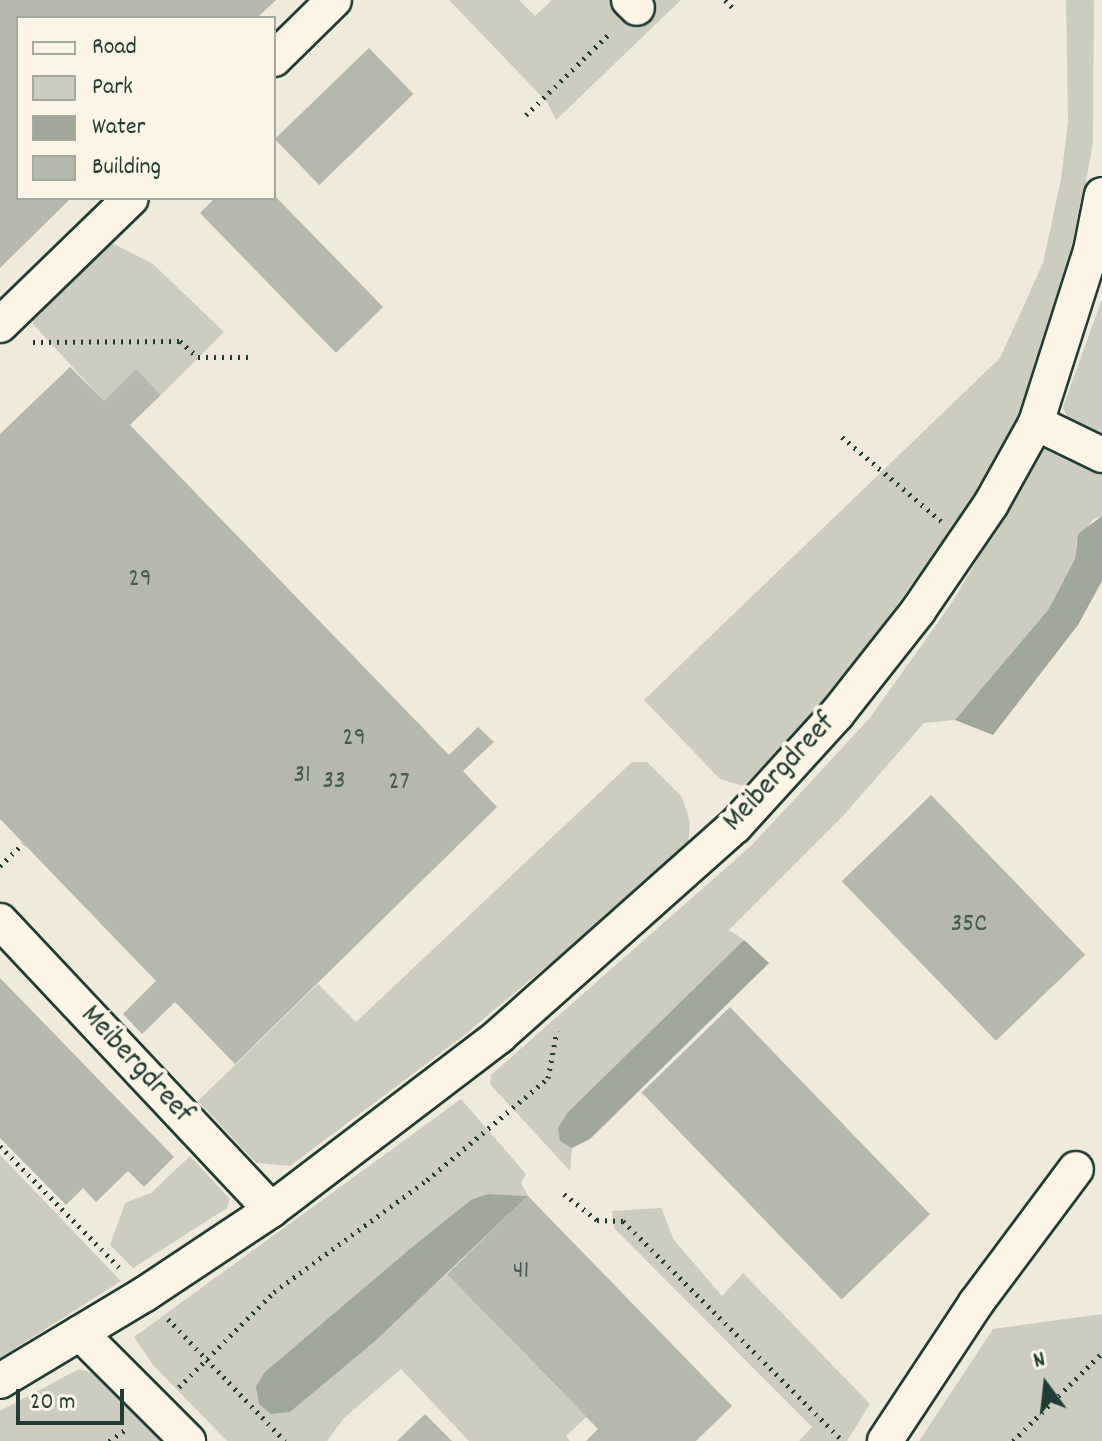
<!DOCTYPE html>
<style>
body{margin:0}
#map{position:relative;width:1102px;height:1441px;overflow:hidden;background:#efeada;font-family:Dekko,sans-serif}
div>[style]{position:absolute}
.green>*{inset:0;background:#cccdbf}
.water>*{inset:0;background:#9fa89a}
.building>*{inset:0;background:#b5b9ad;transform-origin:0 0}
.path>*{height:5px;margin-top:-2.5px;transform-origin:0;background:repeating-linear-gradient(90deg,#1f3d34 0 2px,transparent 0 8px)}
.roads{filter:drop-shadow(2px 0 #1f3d34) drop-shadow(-2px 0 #1f3d34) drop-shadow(0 2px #1f3d34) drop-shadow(0 -2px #1f3d34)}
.minor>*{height:34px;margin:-17px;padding:0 17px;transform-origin:17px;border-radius:17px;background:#fcf5e5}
span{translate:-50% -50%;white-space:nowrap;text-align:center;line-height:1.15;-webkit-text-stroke:8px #fcf5e5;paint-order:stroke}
.number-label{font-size:26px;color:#445c52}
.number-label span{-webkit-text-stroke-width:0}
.street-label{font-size:30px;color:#1f3d34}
.legend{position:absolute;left:16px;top:16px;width:260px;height:184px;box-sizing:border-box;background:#fcf5e5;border:2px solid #a4ab9e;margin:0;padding:10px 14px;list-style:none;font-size:24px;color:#1f3d34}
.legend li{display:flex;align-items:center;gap:16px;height:40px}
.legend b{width:40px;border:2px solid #a4ab9e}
.north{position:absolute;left:1006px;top:1345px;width:80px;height:80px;-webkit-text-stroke:6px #fcf5e5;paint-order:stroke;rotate:345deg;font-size:22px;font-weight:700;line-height:32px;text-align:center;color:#1f3d34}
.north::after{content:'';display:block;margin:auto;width:28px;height:36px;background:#1f3d34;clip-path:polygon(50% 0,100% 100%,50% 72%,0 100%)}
.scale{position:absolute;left:16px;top:1389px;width:108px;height:36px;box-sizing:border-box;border:4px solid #1f3d34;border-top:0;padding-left:10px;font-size:24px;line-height:28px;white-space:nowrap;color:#1f3d34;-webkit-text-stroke:6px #fcf5e5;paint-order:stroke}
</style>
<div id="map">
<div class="green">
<div style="clip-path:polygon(449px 0,519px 0,535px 16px,552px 0,681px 0,556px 120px,547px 102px)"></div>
<div style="clip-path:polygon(1066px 0,1094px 0,1093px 142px,1074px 251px,1042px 359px,1018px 415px,975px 496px,827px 703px,743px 786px,720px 779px,644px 700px,1000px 358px,1043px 263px,1061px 179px,1068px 122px)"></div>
<div style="clip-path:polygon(114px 244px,153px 264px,224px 332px,161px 395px,136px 369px,104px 401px,33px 324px,33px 317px,103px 247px)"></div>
<div style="clip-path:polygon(1102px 299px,1102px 444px,1073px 431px,1063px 407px)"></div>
<div style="clip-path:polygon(1051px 445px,1102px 468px,1102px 516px,1093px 519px,1076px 543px,1075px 559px,1048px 610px,955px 720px,924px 723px,843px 816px,729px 930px,744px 940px,568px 1112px,560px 1141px,572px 1148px,570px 1171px,490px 1084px,491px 1075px,752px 845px,869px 719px,951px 604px,1044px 448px)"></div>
<div style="clip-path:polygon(632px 762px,647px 762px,682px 797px,690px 822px,688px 848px,462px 1037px,290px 1166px,256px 1163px,198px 1101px,318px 984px,356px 1022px)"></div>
<div style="clip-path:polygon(461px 1099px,526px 1174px,521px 1183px,528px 1196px,488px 1194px,411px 1248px,350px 1300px,290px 1412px,447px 1274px,586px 1417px,566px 1436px,570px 1441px,469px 1441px,401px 1369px,344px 1418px,327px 1441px,227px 1441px,153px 1365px,134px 1337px)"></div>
<div style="clip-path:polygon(0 1155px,121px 1281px,0 1358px)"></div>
<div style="clip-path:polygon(190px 1156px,230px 1199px,227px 1208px,133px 1268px,110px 1245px,125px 1203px,151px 1193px)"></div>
<div style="clip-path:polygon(661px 1208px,674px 1240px,722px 1296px,743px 1273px,870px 1404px,847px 1441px,799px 1441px,812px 1427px,614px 1228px,612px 1211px)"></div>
<div style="clip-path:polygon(1102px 1314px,1102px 1441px,919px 1441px,993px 1329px)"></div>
<div style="clip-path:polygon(79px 1369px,96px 1374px,160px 1441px,0 1441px,0 1411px)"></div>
</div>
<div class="water">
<div style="clip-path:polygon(1102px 516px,1102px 581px,1078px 625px,993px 735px,955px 720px,1048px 610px,1075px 559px,1078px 534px)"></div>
<div style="clip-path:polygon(744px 940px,769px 963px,590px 1139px,572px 1148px,560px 1141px,558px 1128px,568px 1112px)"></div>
<div style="clip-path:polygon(488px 1194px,528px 1196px,375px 1341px,290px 1412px,271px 1414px,259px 1404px,256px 1386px,265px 1372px,411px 1248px,471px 1200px)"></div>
</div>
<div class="building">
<div style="clip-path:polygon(0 0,276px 0,257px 18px,18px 18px,18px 198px,71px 198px,0 268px)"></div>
<div style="left:369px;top:48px;width:64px;height:131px;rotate:46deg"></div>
<div style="clip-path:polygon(274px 195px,383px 307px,336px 353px,200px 213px,215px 198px)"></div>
<div style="clip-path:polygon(70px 367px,104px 401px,136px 369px,161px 395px,130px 425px,449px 755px,478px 727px,494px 742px,463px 771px,497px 807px,235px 1064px,175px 1002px,142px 1034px,123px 1014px,156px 981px,0 819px,0 434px)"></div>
<div style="left:931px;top:795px;width:222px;height:124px;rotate:46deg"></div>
<div style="clip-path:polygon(0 978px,174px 1157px,144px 1187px,128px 1171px,96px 1202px,83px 1188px,66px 1205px,0 1138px)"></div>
<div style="left:730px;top:1007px;width:288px;height:123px;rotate:46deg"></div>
<div style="clip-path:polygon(528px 1196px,732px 1406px,696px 1441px,586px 1441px,598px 1429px,447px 1274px)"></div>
<div style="clip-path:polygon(425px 1414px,452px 1441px,397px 1441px)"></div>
</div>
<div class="path">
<div style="left:725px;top:0;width:14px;rotate:45deg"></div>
<div style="left:526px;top:115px;width:119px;rotate:-44.3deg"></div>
<div style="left:33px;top:342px;width:147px;rotate:-0.4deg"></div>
<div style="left:180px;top:341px;width:24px;rotate:42deg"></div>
<div style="left:198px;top:357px;width:51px"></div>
<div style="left:842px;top:437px;width:130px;rotate:40.3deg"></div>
<div style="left:0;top:866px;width:32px;rotate:-44deg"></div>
<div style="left:0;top:1146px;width:171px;rotate:45.5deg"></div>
<div style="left:564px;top:1194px;width:42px;rotate:38.2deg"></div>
<div style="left:597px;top:1220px;width:26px;rotate:2deg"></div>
<div style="left:623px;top:1221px;width:311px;rotate:45deg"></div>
<div style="left:168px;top:1319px;width:169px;rotate:46.2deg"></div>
<div style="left:179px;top:1387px;width:134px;rotate:-45deg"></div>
<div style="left:274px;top:1292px;width:190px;rotate:-36.2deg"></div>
<div style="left:427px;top:1180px;width:158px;rotate:-40.1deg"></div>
<div style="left:548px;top:1078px;width:48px;rotate:-79.2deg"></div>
<div style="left:109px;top:1441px;width:23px;rotate:-34deg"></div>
<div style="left:1013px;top:1441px;width:125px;rotate:-44.7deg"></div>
</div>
<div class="roads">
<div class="minor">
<div style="left:629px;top:0;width:11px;rotate:45deg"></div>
<div style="left:274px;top:59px;width:84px;rotate:-44.5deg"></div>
<div style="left:0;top:325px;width:182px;rotate:-44.1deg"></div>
<div style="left:1036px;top:423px;width:73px;rotate:25.9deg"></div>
<div style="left:0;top:921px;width:396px;rotate:46.8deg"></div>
<div style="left:80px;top:1333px;width:153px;rotate:45deg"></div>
<div style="left:0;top:1381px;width:169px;rotate:-31deg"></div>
<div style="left:145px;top:1294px;width:151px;rotate:-33.7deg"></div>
<div style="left:271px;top:1210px;width:287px;rotate:-37.3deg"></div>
<div style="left:499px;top:1036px;width:316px;rotate:-41.7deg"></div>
<div style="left:735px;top:826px;width:151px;rotate:-47.7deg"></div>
<div style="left:837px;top:714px;width:131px;rotate:-51.8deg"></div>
<div style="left:918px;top:611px;width:130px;rotate:-55.7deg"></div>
<div style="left:991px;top:504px;width:93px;rotate:-60.9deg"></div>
<div style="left:1036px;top:423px;width:181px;rotate:-72.3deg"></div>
<div style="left:1091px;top:251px;width:57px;rotate:-78.9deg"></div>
<div style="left:885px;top:1441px;width:165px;rotate:-56.6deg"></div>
<div style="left:976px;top:1303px;width:167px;rotate:-53.3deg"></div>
</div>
</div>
<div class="number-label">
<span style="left:140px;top:580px">29</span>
<span style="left:354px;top:739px">29</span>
<span style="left:302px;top:776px">31</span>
<span style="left:334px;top:782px">33</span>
<span style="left:399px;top:783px">27</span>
<span style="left:969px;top:925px">35C</span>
<span style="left:521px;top:1272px">41</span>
</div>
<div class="street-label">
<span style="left:781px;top:774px;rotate:-47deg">Meibergdreef</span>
<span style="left:135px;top:1066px;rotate:47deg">Meibergdreef</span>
</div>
<ul class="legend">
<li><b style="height:10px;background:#fcf5e5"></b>Road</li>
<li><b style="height:22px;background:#cccdbf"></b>Park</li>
<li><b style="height:22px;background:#9fa89a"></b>Water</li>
<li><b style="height:22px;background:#b5b9ad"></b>Building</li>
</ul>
<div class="north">N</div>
<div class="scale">20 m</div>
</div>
